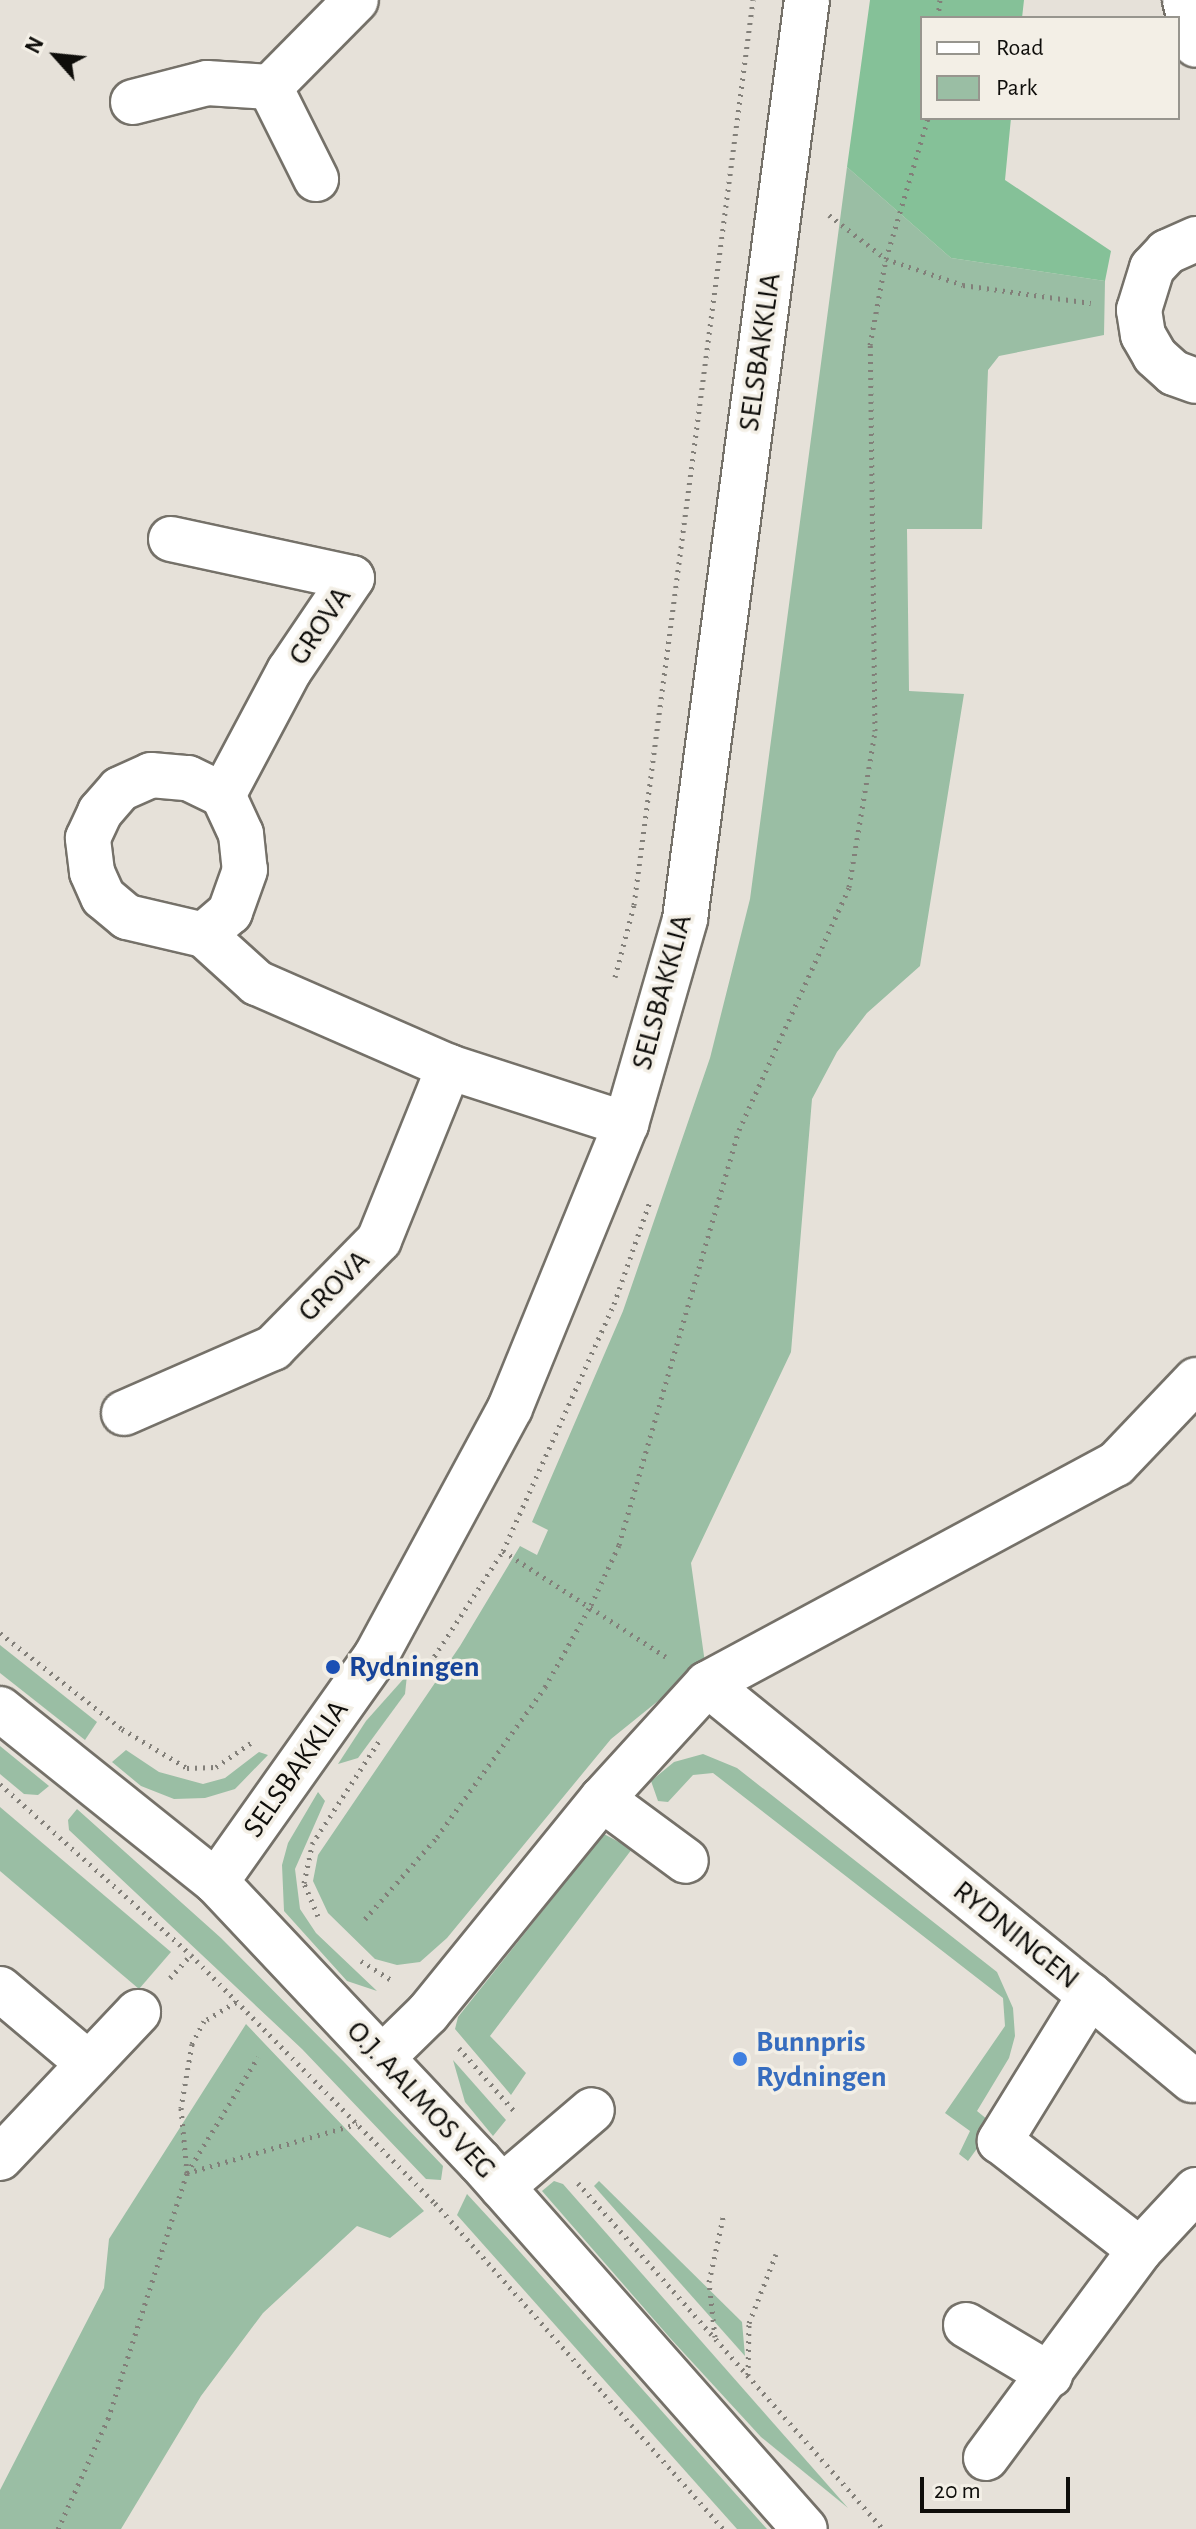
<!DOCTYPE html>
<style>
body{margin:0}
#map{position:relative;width:1196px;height:2529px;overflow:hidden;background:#e6e1d9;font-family:"Alegreya Sans",sans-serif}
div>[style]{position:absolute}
.green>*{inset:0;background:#9abea4}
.forest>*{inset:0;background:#85c198}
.path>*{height:5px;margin-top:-2.5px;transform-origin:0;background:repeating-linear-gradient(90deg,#827f79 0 2px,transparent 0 8px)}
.roads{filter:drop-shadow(2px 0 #757169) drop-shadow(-2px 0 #757169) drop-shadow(0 2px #757169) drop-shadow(0 -2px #757169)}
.minor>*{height:44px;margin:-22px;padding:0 22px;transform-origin:22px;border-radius:22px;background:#fff}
.dots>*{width:22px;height:22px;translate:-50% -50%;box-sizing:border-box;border:4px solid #f3efe6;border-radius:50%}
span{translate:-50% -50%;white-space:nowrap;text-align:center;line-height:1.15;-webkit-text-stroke:7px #f3efe6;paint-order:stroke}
.street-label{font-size:30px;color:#0e0d0a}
.transit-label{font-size:30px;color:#164399;font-weight:700}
.left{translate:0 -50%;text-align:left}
.shop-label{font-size:30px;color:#366cbe;font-weight:700}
.legend{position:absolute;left:920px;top:16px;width:260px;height:104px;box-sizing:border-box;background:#f3efe6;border:2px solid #97958e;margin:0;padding:10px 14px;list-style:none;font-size:24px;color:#0e0d0a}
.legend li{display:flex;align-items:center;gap:16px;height:40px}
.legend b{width:40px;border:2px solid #97958e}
.north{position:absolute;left:16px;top:16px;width:80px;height:80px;-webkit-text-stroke:6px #f3efe6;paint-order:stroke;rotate:297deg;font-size:22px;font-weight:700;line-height:32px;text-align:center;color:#0e0d0a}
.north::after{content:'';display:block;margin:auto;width:28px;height:36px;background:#0e0d0a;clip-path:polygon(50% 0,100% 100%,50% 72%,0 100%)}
.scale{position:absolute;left:920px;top:2477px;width:150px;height:36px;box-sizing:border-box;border:4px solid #0e0d0a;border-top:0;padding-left:10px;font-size:24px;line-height:28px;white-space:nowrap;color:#0e0d0a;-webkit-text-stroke:6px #f3efe6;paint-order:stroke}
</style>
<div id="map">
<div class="green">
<div style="clip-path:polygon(847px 167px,951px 258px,1105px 281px,1104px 335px,999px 356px,988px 370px,982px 529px,907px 529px,909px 691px,964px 694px,920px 966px,867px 1013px,837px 1052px,812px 1099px,791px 1352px,691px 1563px,705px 1663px,611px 1739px,447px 1938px,420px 1962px,397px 1965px,375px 1959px,328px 1913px,313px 1881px,318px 1855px,460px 1646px,520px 1546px,537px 1555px,548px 1530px,532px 1522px,623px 1311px,710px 1058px,750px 899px)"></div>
<div style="clip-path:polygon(0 1645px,97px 1722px,85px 1740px,0 1673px)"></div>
<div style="clip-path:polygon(407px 1675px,405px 1694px,358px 1758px,338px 1764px,366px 1721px)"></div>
<div style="clip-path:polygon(0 1746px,49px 1786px,38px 1795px,24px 1794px,0 1774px)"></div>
<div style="clip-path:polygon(126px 1750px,159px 1772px,203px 1784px,225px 1778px,259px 1752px,268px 1755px,235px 1789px,205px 1798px,174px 1799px,141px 1786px,112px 1762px)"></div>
<div style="clip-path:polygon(703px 1754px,737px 1768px,997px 1972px,1013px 2008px,1015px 2036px,1009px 2058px,977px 2111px,994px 2125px,968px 2161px,959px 2154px,970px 2131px,945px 2113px,1005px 2026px,1003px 1998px,713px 1773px,693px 1775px,668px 1802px,658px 1801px,651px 1781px,674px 1762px)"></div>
<div style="clip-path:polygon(318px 1792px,325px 1801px,295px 1869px,300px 1909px,316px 1933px,377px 1991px,347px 1981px,284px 1911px,282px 1865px,288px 1843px)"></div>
<div style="clip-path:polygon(0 1807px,171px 1952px,139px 1989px,0 1871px)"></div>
<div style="clip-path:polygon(77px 1809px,221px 1938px,345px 2063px,443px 2166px,441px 2180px,426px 2179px,302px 2049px,69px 1830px,68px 1820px)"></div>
<div style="clip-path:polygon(604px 1834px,632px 1849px,490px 2036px,526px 2073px,511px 2095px,455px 2029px,458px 2017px)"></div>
<div style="clip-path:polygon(246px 2024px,424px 2211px,390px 2238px,357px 2226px,263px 2313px,201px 2396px,121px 2529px,0 2529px,0 2490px,104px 2288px,109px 2239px)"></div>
<div style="clip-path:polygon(453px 2060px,506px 2120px,493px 2136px,465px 2102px)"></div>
<div style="clip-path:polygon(554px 2181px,563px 2184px,848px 2508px,761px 2437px,671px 2339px,542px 2191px)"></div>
<div style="clip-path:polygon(599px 2181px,742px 2322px,745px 2356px,594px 2186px)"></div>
<div style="clip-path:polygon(467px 2194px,512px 2243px,767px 2529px,737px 2529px,457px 2215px)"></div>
</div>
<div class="forest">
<div style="clip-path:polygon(870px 0,1024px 0,1022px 18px,922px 18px,922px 118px,1011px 118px,1005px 180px,1111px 251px,1105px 281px,951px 258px,847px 167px)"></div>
</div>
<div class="path">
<div style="left:938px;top:18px;width:18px;rotate:-84deg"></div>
<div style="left:829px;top:215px;width:72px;rotate:37.7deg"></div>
<div style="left:886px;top:259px;width:81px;rotate:18.7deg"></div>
<div style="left:963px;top:285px;width:129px;rotate:8deg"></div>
<div style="left:615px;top:977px;width:74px;rotate:-75.2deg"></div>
<div style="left:634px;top:905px;width:913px;rotate:-82.51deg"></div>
<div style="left:503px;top:1551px;width:194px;rotate:33deg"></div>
<div style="left:0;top:1633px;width:155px;rotate:38.2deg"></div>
<div style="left:122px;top:1729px;width:76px;rotate:31deg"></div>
<div style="left:187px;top:1768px;width:29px;rotate:-2deg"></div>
<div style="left:216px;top:1767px;width:47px;rotate:-34.7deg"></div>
<div style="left:430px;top:1663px;width:134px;rotate:-56.9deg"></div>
<div style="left:503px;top:1551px;width:271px;rotate:-65.8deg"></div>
<div style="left:614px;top:1304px;width:109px;rotate:-70.7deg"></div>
<div style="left:0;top:1784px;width:256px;rotate:41.8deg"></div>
<div style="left:191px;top:1955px;width:348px;rotate:45.5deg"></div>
<div style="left:435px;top:2203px;width:435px;rotate:48.5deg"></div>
<div style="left:318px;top:1916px;width:36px;rotate:-113deg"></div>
<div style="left:304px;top:1883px;width:40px;rotate:-78deg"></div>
<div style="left:312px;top:1844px;width:126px;rotate:-56.9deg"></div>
<div style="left:365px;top:1919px;width:109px;rotate:-48.7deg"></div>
<div style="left:437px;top:1837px;width:185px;rotate:-54.2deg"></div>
<div style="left:545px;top:1687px;width:94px;rotate:-60.7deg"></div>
<div style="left:591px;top:1605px;width:66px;rotate:-65deg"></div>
<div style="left:619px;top:1545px;width:432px;rotate:-73.9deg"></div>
<div style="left:739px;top:1130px;width:267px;rotate:-65.6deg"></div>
<div style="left:849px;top:887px;width:158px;rotate:-80.5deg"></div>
<div style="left:875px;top:731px;width:386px;rotate:-90.7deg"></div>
<div style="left:870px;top:345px;width:87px;rotate:-79.5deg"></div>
<div style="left:886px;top:259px;width:147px;rotate:-73.4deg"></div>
<div style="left:361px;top:1961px;width:38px;rotate:32deg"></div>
<div style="left:170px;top:1978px;width:31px;rotate:-48deg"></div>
<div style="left:236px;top:2002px;width:37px;rotate:149deg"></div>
<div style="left:204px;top:2021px;width:26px;rotate:118deg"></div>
<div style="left:192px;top:2044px;width:65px;rotate:99.8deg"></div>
<div style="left:181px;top:2108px;width:65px;rotate:84.7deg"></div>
<div style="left:187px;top:2173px;width:177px;rotate:-16.1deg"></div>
<div style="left:459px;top:2048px;width:86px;rotate:48.8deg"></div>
<div style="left:578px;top:2183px;width:461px;rotate:48.6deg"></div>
<div style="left:715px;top:2337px;width:55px;rotate:-96.2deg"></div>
<div style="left:709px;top:2282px;width:71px;rotate:-77.7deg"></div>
<div style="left:748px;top:2375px;width:52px;rotate:-88.9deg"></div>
<div style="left:749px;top:2323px;width:74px;rotate:-68.6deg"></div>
<div style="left:58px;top:2529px;width:121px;rotate:-65.6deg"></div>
<div style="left:108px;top:2419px;width:258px;rotate:-72.2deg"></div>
<div style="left:187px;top:2173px;width:136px;rotate:-58.5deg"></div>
</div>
<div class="roads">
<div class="minor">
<div style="left:1185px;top:0;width:46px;rotate:76.3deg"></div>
<div style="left:270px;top:87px;width:122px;rotate:-45.3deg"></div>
<div style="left:133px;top:102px;width:76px;rotate:-14.4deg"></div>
<div style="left:207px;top:83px;width:63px;rotate:3.6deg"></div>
<div style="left:270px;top:87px;width:103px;rotate:63.4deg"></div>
<div style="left:1196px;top:239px;width:32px;rotate:156deg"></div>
<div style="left:1167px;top:252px;width:22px;rotate:133deg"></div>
<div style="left:1152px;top:268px;width:44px;rotate:107.2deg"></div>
<div style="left:1139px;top:310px;width:25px;rotate:81deg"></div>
<div style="left:1143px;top:335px;width:24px;rotate:60deg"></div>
<div style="left:1155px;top:356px;width:25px;rotate:42deg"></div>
<div style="left:1174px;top:373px;width:23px;rotate:20deg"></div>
<div style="left:171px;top:539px;width:185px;rotate:12.2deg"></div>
<div style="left:352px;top:578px;width:112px;rotate:124.1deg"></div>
<div style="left:289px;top:671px;width:140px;rotate:118deg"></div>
<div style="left:204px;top:935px;width:79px;rotate:-166.8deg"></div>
<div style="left:127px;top:917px;width:31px;rotate:-140deg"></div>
<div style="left:103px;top:897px;width:27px;rotate:-114deg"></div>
<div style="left:92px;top:872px;width:34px;rotate:-97deg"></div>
<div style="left:88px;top:838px;width:29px;rotate:-65deg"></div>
<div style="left:100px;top:812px;width:30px;rotate:-49deg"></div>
<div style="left:120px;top:789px;width:34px;rotate:-24deg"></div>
<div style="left:151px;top:775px;width:37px;rotate:5deg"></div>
<div style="left:188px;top:778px;width:39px;rotate:26deg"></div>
<div style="left:223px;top:795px;width:43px;rotate:65.2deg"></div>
<div style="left:241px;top:834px;width:36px;rotate:84deg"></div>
<div style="left:245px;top:870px;width:45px;rotate:109.7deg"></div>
<div style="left:230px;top:912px;width:35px;rotate:139deg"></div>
<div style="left:204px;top:935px;width:72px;rotate:42.2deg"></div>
<div style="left:257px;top:983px;width:210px;rotate:23.6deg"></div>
<div style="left:449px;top:1067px;width:186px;rotate:17.9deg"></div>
<div style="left:124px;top:1413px;width:163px;rotate:-23.6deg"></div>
<div style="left:273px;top:1348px;width:151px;rotate:-45.5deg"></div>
<div style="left:379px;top:1240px;width:187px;rotate:-68deg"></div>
<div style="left:707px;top:1684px;width:464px;rotate:-28.3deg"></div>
<div style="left:1116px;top:1464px;width:116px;rotate:-46.4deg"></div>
<div style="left:0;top:1709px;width:277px;rotate:38.7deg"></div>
<div style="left:216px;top:1882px;width:385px;rotate:46.7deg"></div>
<div style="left:480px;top:2162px;width:490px;rotate:48.5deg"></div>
<div style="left:602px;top:1799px;width:104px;rotate:36.4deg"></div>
<div style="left:216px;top:1882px;width:277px;rotate:-54.7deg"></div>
<div style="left:376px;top:1656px;width:282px;rotate:-61.6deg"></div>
<div style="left:510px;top:1408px;width:307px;rotate:-67.8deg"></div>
<div style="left:626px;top:1124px;width:213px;rotate:-73.9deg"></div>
<div style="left:685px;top:919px;width:927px;rotate:-82.44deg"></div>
<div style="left:0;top:1989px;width:116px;rotate:40.1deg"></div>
<div style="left:1090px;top:1995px;width:133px;rotate:39.8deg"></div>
<div style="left:383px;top:2057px;width:63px;rotate:-44.4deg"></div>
<div style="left:428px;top:2013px;width:276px;rotate:-50.9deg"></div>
<div style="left:602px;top:1799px;width:156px;rotate:-47.6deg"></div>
<div style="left:707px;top:1684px;width:493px;rotate:39.1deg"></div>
<div style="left:1090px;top:1995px;width:172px;rotate:121.7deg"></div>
<div style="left:1000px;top:2141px;width:177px;rotate:37.9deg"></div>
<div style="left:1140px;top:2250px;width:82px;rotate:-47deg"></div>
<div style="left:0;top:2158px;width:201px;rotate:-46.6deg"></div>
<div style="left:502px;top:2187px;width:118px;rotate:-40.5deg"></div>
<div style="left:966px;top:2325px;width:98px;rotate:30.8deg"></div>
<div style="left:986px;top:2458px;width:259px;rotate:-53.5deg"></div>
</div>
</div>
<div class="dots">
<div style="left:333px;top:1667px;background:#1a4fb4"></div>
<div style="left:740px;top:2059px;background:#3f7fe0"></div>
</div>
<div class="street-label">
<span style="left:760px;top:352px;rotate:-82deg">SELSBAKKLIA</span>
<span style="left:320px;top:626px;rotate:-56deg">GROVA</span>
<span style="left:662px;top:992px;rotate:-75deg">SELSBAKKLIA</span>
<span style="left:334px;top:1286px;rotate:-45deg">GROVA</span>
<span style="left:296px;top:1769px;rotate:-55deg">SELSBAKKLIA</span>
<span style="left:1016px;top:1935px;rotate:39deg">RYDNINGEN</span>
<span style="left:421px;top:2100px;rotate:47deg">O.J. AALMOS VEG</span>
</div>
<div class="transit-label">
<span class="left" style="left:349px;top:1667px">Rydningen</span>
</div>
<div class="shop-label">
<span class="left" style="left:756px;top:2059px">Bunnpris<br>Rydningen</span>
</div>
<ul class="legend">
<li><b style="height:10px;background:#fff"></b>Road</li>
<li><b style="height:22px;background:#9abea4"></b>Park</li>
</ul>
<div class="north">N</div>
<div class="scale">20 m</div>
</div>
